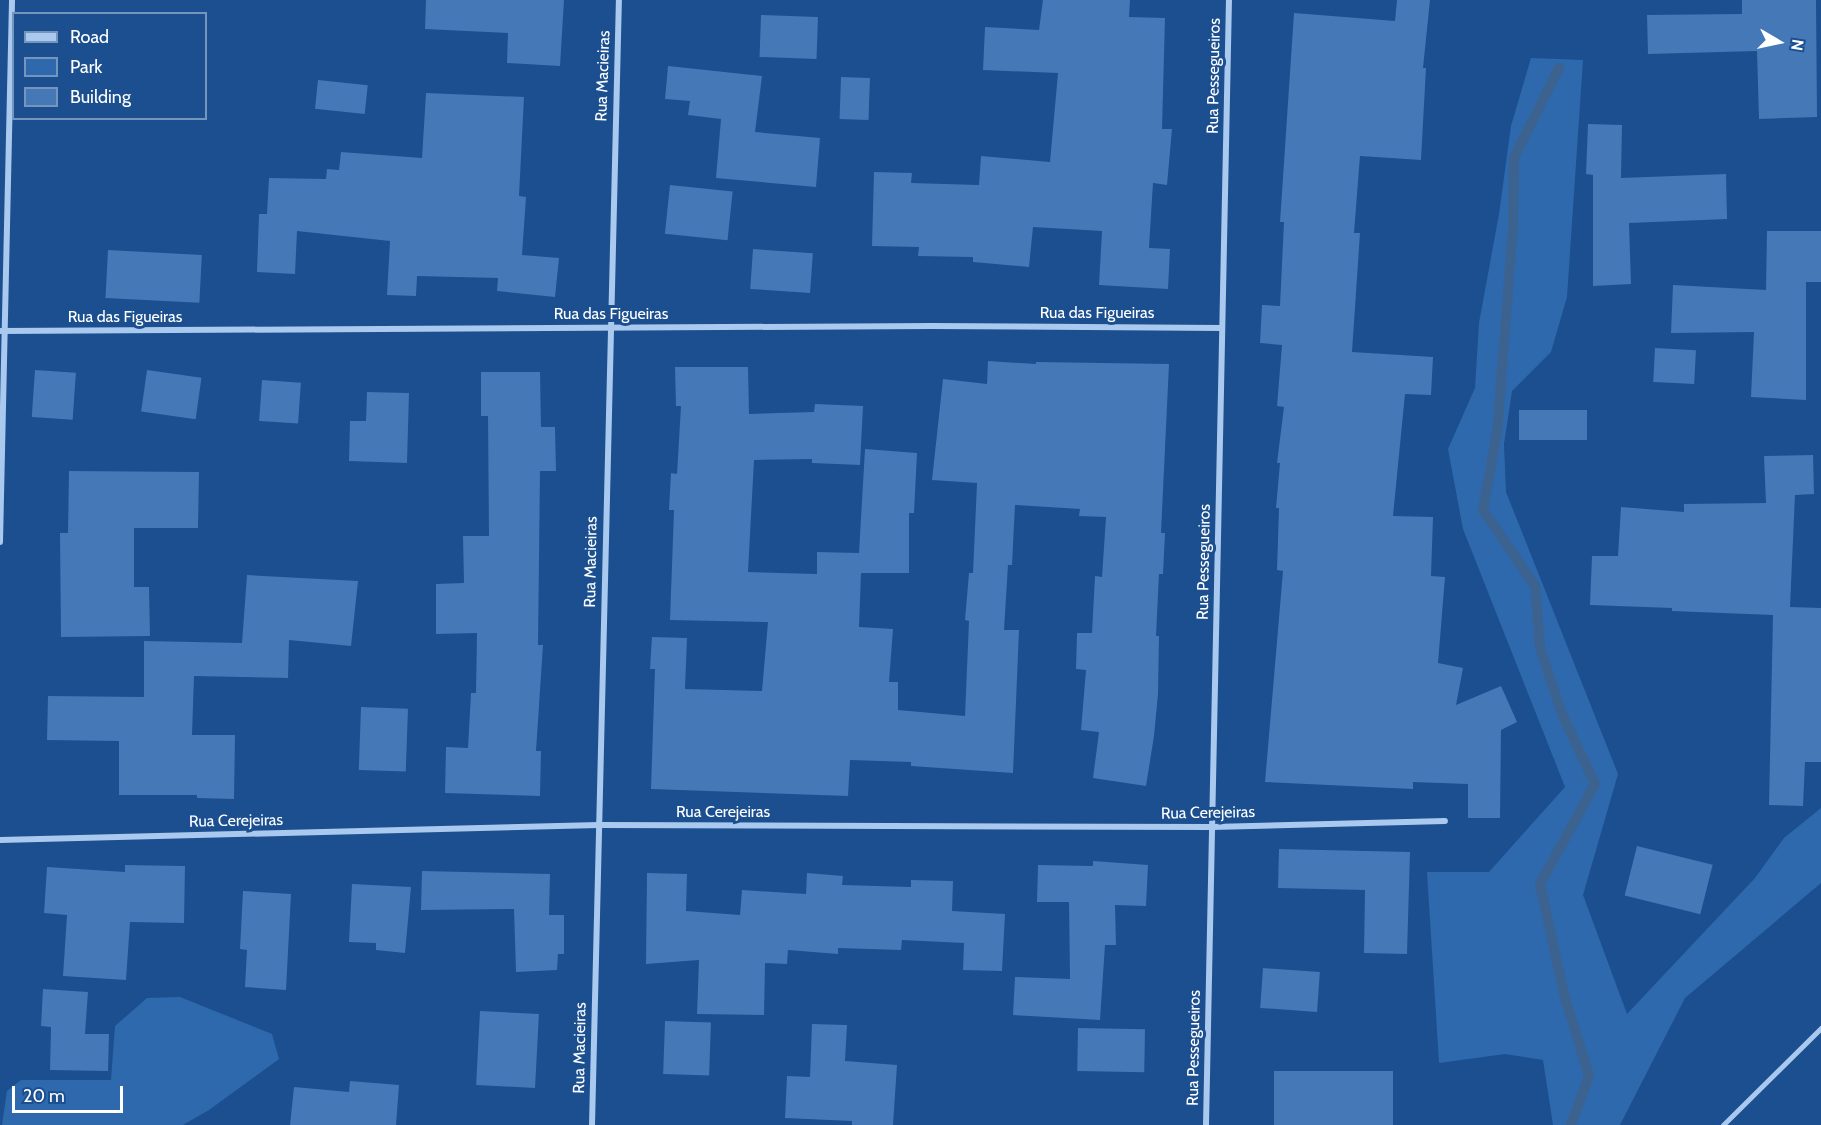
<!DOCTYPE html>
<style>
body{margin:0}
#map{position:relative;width:1821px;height:1125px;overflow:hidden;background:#1b4f8f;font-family:Cabin,sans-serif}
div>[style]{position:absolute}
.green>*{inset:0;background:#2e69ad}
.stream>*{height:10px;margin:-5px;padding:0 5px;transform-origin:5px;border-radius:5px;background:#3c6290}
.building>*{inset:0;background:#4478b7;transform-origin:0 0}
.lane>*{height:4.5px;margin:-2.25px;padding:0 2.25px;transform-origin:2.25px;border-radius:2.25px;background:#a9c9ee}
.street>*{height:6px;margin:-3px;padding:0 3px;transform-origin:3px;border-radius:3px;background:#a9c9ee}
span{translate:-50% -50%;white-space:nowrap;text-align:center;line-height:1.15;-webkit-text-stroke:6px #1b4f8f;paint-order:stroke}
.street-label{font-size:16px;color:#fff}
.legend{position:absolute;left:12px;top:12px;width:195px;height:108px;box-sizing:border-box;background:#1b4f8f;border:2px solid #7695bc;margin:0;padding:8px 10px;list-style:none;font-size:18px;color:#fff}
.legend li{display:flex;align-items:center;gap:12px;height:30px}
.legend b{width:30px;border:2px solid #7695bc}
.north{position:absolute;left:1749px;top:12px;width:60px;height:60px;-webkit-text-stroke:4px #1b4f8f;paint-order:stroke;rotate:99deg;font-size:16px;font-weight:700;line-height:24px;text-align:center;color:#fff}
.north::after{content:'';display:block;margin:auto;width:21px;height:27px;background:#fff;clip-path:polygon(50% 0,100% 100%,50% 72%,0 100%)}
.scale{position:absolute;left:12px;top:1086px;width:111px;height:27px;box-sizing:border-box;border:3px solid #fff;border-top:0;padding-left:8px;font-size:18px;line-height:21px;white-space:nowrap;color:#fff;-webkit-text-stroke:4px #1b4f8f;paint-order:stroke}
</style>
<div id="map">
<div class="green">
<div style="clip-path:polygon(1531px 58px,1583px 60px,1567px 297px,1551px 352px,1512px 391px,1504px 444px,1506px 492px,1618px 774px,1583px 895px,1627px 1014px,1755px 878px,1784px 838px,1821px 808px,1821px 883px,1685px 998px,1620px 1125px,1553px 1125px,1543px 1060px,1505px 1054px,1439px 1063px,1427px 872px,1489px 872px,1565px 787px,1463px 529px,1448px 449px,1475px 388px,1479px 323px,1499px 214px,1511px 126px)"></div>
<div style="clip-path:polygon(180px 997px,272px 1034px,279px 1059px,209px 1110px,183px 1125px,2px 1125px,7px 1091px,21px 1080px,111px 1080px,115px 1026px,147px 998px)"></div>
</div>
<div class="stream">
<div style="left:1559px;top:68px;width:101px;rotate:116.6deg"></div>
<div style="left:1514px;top:158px;width:68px;rotate:90.8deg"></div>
<div style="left:1513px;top:226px;width:207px;rotate:94.4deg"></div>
<div style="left:1497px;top:432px;width:79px;rotate:100.2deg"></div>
<div style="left:1483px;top:510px;width:92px;rotate:55.6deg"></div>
<div style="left:1535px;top:586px;width:62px;rotate:85.4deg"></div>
<div style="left:1540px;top:648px;width:70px;rotate:71.6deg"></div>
<div style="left:1562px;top:714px;width:77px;rotate:64.8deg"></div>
<div style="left:1595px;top:784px;width:114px;rotate:118.8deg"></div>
<div style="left:1540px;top:884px;width:113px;rotate:77.7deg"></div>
<div style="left:1564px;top:994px;width:86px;rotate:73deg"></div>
<div style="left:1589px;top:1076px;width:52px;rotate:110.2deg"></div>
</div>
<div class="building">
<div style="clip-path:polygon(426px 0,564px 0,560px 66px,507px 63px,508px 33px,425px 29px)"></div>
<div style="clip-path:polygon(1043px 0,1130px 0,1129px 17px,1165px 18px,1162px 129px,1172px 129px,1167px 185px,1153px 183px,1149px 248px,1170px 249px,1168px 289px,1099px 285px,1102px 231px,1033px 227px,1029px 267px,973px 262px,973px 257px,918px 256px,919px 247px,872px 246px,874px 172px,912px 173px,911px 183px,979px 185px,981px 156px,1050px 162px,1058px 73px,983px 70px,985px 27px,1039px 30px)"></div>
<div style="clip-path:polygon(1397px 0,1430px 0,1423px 68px,1426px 68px,1421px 160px,1360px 156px,1354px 233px,1360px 233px,1352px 352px,1433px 357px,1431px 395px,1405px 394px,1393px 516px,1433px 517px,1431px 576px,1445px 577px,1438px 663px,1463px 668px,1456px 705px,1501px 686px,1517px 722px,1501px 730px,1500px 818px,1468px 818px,1468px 784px,1413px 782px,1413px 789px,1265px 782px,1283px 571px,1277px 570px,1279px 508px,1276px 508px,1280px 463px,1277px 463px,1284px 407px,1277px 406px,1282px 345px,1260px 343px,1262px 305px,1280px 306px,1284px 222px,1280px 222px,1294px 13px,1395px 21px)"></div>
<div style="clip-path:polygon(1742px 0,1816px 0,1817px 117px,1759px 119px,1757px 51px,1648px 54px,1647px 15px,1742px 14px)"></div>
<div style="left:761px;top:15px;width:57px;height:42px;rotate:2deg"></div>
<div style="clip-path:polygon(668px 66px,762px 76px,755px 132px,820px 138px,816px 187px,716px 178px,721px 119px,688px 115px,690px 101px,665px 99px)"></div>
<div style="left:841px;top:77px;width:29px;height:42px;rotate:2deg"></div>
<div style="left:318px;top:80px;width:50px;height:29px;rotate:6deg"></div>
<div style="clip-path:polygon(426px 93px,524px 97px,519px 196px,526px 197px,522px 255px,559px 258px,555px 297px,497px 291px,498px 278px,417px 276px,416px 296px,387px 295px,390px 241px,297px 231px,295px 274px,257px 272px,259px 214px,267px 214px,269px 178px,326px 179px,327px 169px,339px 170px,341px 152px,422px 158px)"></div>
<div style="clip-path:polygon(1588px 124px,1622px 125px,1621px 178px,1726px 174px,1727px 219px,1629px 223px,1631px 284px,1593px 286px,1593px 175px,1586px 174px)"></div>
<div style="left:670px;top:185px;width:63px;height:49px;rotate:6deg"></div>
<div style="clip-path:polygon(1767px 231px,1821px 231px,1821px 282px,1806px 282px,1806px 400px,1751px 397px,1754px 332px,1671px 333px,1673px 285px,1766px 290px)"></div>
<div style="left:753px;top:249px;width:60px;height:40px;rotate:4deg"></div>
<div style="left:108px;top:250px;width:94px;height:48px;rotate:3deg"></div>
<div style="left:1655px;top:348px;width:41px;height:34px;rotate:3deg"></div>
<div style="clip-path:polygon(988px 361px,1036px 364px,1036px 362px,1169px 364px,1161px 533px,1165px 533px,1163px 574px,1159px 574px,1156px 636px,1159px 636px,1158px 694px,1154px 736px,1146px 786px,1093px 778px,1099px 732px,1081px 730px,1086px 670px,1076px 669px,1077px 633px,1092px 633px,1095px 576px,1102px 577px,1106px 517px,1079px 516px,1080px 509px,1015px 505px,1012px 565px,1008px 565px,1004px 630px,1019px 630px,1013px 773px,911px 766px,911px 762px,850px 760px,848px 796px,651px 789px,655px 669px,650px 669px,652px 637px,687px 638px,685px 689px,762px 691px,768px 622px,670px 620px,674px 510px,669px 510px,671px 473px,677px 474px,681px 406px,676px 406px,675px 367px,748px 367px,749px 414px,814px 412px,815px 404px,863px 406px,860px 465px,812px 463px,812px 459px,754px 460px,748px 572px,817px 574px,817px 552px,859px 553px,865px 449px,917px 453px,914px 513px,909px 513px,909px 573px,861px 573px,859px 627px,893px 629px,889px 682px,898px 682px,898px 710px,965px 716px,969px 621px,965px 620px,969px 573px,973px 573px,977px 483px,932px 480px,943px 379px,987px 384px)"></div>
<div style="left:35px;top:370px;width:41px;height:47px;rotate:4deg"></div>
<div style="left:147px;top:370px;width:55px;height:42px;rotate:8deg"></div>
<div style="clip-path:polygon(481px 372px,540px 372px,541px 427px,555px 427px,556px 471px,540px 471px,538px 645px,543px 645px,536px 751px,541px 751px,540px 796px,445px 793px,446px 747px,468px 748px,471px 693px,476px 693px,477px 633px,436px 634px,436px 584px,464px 583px,463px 536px,489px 536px,488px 416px,481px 416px)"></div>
<div style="left:262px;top:380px;width:39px;height:41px;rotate:4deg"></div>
<div style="clip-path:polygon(367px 392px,409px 393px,407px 463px,349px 461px,350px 421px,366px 421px)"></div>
<div style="left:1519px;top:410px;width:68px;height:30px"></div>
<div style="clip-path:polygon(1813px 455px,1814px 494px,1795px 495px,1790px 607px,1821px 608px,1821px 762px,1805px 762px,1803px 806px,1769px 805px,1773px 615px,1672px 611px,1672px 608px,1590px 605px,1592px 556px,1618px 556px,1621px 507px,1684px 512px,1684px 504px,1766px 503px,1764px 456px)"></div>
<div style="clip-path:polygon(69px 471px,199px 472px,198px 528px,134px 528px,134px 587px,149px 587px,150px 636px,61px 637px,60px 533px,68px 533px)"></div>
<div style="clip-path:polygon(247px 575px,358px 581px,351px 646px,289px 640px,288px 678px,194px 676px,192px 735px,235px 735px,234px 799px,197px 798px,197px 795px,119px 795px,119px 741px,47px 740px,48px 696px,144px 697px,144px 641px,242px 643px)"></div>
<div style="left:361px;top:707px;width:47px;height:63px;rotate:2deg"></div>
<div style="left:1637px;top:846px;width:78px;height:51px;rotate:14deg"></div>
<div style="clip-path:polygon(1279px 849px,1410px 852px,1407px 954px,1364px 953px,1365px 890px,1278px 888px)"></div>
<div style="clip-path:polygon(1093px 861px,1148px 865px,1146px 906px,1115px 905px,1116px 945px,1105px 945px,1100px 1020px,1013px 1015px,1015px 977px,1070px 979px,1069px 902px,1037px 902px,1038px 865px,1093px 866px)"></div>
<div style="clip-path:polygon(125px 865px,185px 866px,184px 923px,130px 922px,126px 980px,63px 976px,67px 915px,44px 913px,47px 867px,125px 872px)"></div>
<div style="clip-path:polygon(422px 871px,550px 874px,549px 915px,564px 915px,564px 954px,558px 954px,557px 970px,516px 972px,514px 909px,421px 910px)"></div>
<div style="clip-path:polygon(647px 873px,687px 874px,686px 911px,740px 915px,742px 890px,806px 894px,807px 873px,843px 876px,842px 885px,911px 887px,911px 880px,953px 881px,952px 911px,1005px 914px,1002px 971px,963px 970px,964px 943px,902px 940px,901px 950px,838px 948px,838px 954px,788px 950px,787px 964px,765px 963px,764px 1015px,697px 1014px,699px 960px,646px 964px)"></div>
<div style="clip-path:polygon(352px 884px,411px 887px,405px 953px,376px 950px,376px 943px,349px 942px)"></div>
<div style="clip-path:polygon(243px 891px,291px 894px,286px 990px,245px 987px,247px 950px,240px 949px)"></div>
<div style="left:1263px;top:968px;width:57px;height:40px;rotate:4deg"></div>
<div style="clip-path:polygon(43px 989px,88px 992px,85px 1034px,109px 1034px,108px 1071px,50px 1070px,51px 1027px,41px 1026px)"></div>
<div style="left:480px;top:1011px;width:59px;height:74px;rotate:3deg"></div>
<div style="left:665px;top:1021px;width:46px;height:53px;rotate:2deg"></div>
<div style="clip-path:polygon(812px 1024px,847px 1025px,845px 1061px,897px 1065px,893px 1125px,852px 1125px,852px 1121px,785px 1118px,787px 1076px,810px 1077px)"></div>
<div style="left:1078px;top:1028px;width:67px;height:43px;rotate:1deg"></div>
<div style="left:1274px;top:1071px;width:119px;height:54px"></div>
<div style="clip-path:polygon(350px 1081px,399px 1085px,396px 1125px,290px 1125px,294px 1087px,349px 1092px)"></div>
</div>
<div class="lane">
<div style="left:1723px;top:1125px;width:138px;rotate:-44.7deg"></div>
</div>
<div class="street">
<div style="left:0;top:331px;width:932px;rotate:-0.31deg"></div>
<div style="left:932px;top:326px;width:290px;rotate:0.4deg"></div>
<div style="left:0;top:542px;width:542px;rotate:-88.73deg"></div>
<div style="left:0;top:840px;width:599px;rotate:-1.43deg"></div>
<div style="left:599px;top:825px;width:613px;rotate:0.19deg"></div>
<div style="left:1212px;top:827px;width:233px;rotate:-1.5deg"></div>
<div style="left:592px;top:1125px;width:1125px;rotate:-88.63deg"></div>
<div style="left:1206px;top:1125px;width:1125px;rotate:-88.83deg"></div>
</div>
<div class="street-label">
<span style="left:603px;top:76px;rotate:-88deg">Rua Macieiras</span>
<span style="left:1214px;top:76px;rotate:-89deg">Rua Pessegueiros</span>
<span style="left:1097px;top:313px">Rua das Figueiras</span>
<span style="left:611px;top:314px">Rua das Figueiras</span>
<span style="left:125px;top:317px">Rua das Figueiras</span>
<span style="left:591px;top:562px;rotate:-89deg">Rua Macieiras</span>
<span style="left:1204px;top:562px;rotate:-89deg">Rua Pessegueiros</span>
<span style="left:723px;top:812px">Rua Cerejeiras</span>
<span style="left:1208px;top:813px;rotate:-1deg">Rua Cerejeiras</span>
<span style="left:236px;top:821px;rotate:-1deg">Rua Cerejeiras</span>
<span style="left:580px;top:1048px;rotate:-89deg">Rua Macieiras</span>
<span style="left:1194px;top:1048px;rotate:-89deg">Rua Pessegueiros</span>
</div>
<ul class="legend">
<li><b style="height:8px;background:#a9c9ee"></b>Road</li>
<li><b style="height:16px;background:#2e69ad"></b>Park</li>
<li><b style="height:16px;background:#4478b7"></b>Building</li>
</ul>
<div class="north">N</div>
<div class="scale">20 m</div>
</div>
